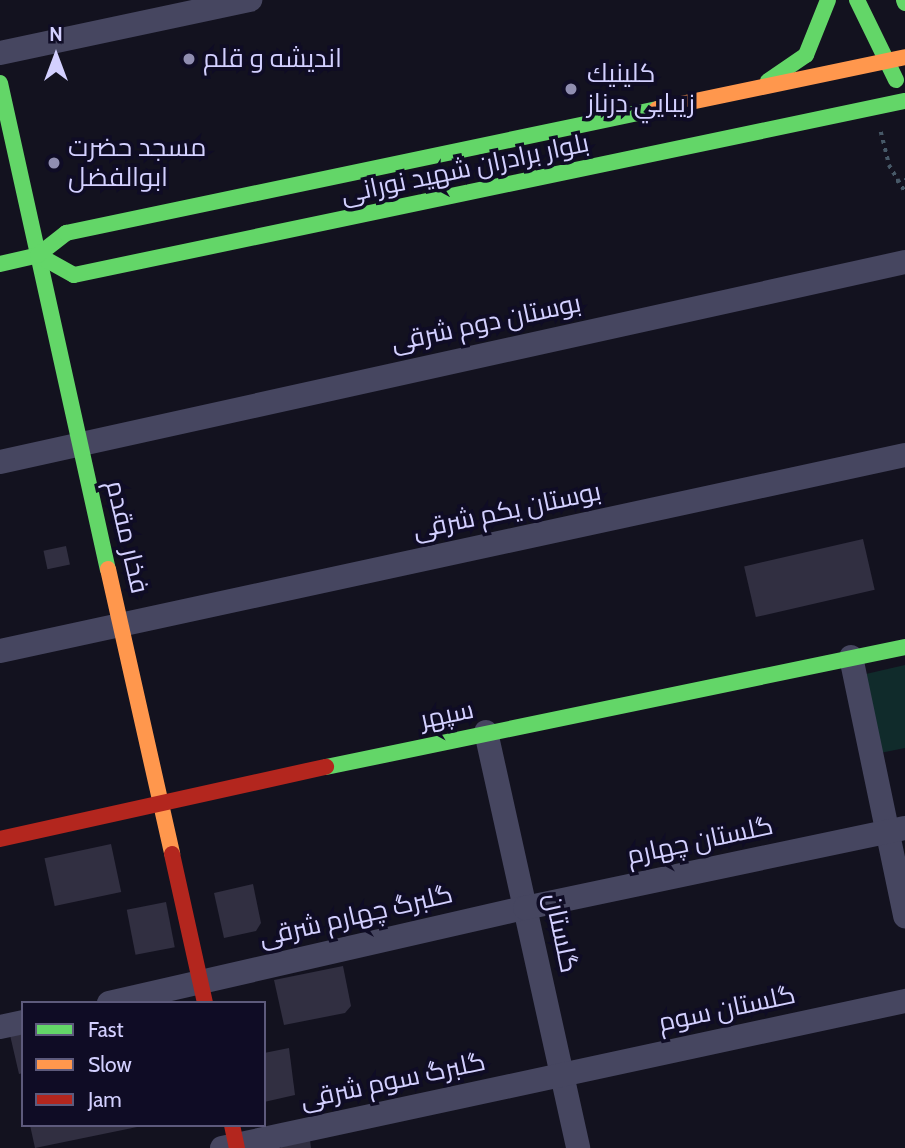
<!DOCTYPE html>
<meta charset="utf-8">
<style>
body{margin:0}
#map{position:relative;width:905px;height:1148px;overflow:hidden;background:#13121f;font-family:Cabin,Cairo,sans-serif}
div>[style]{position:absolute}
.green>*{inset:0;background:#102b2b}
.building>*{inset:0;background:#312f41;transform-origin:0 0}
.path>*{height:3.5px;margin-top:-1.75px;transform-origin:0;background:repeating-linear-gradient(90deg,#475968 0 3.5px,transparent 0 8.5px)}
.street>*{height:24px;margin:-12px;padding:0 12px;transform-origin:12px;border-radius:12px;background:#464660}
.fast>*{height:16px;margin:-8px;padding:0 8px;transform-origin:8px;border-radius:8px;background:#63d668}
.slow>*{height:16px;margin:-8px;padding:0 8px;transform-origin:8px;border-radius:8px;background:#ff974d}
.jam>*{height:16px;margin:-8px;padding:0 8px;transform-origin:8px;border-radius:8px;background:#b3261e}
.path-bridge>*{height:3.5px;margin-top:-1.75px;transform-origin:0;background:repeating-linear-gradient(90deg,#475968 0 3.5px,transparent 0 8.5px)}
.dots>*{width:19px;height:19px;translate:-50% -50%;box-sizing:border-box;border:4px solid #0f0c25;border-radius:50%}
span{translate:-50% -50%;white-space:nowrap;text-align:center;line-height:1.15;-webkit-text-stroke:7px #0f0c25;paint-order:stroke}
.poi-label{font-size:26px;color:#d3d0ff}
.left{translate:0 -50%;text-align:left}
.street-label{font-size:26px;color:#d3d0ff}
.legend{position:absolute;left:21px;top:1001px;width:245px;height:126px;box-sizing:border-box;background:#0f0c25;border:2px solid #5d5a7c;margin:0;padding:9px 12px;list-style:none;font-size:21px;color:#d3d0ff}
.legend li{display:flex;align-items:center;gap:14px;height:35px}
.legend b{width:35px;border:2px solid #5d5a7c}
.north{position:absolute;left:21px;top:21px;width:70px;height:70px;-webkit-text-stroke:5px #0f0c25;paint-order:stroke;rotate:0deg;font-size:19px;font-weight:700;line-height:28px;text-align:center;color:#d3d0ff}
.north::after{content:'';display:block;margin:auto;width:24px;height:32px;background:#d3d0ff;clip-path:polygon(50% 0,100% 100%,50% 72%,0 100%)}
</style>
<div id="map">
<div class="green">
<div style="clip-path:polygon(905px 665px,905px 748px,880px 753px,866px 674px)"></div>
</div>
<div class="building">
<div style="left:863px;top:539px;width:52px;height:122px;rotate:77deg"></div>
<div style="left:66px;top:546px;width:19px;height:23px;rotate:78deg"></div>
<div style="left:111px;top:844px;width:49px;height:68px;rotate:78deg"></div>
<div style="clip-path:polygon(253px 884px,261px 923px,256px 931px,224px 938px,214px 893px)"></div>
<div style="left:166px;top:902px;width:46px;height:40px;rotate:79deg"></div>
<div style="clip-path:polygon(343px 966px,351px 1006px,345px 1013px,284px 1025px,274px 980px)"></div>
<div style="clip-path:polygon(23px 1032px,23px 1073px,19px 1074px,10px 1035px)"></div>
<div style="clip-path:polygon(289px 1048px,295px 1095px,264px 1102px,264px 1053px)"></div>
<div style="clip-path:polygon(30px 1125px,141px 1125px,142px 1126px,35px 1148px)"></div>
<div style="clip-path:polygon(310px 1140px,311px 1148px,281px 1148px,281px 1147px)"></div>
</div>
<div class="path">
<div style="left:881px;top:132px;width:34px;rotate:76deg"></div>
<div style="left:889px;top:165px;width:31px;rotate:59deg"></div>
</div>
<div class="street">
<div style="left:0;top:53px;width:256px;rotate:-12deg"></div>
<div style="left:0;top:462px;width:927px;rotate:-12.46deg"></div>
<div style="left:0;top:651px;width:926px;rotate:-12.22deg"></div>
<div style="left:851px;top:657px;width:265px;rotate:78.2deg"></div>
<div style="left:486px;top:732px;width:426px;rotate:77.5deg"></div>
<div style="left:109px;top:1003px;width:427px;rotate:-12.9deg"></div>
<div style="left:525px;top:908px;width:388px;rotate:-11.9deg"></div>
<div style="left:0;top:1027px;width:24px;rotate:-12deg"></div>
<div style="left:222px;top:1148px;width:699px;rotate:-12.15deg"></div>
</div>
<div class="fast">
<div style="left:857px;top:0;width:89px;rotate:64deg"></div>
<div style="left:904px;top:0;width:3px;rotate:72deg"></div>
<div style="left:768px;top:81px;width:46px;rotate:-34.4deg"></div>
<div style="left:806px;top:55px;width:59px;rotate:-68.2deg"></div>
<div style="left:0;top:83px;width:498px;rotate:77.5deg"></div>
<div style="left:38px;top:255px;width:41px;rotate:29.1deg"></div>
<div style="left:74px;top:275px;width:849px;rotate:-11.83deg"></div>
<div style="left:0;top:264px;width:39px;rotate:-13deg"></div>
<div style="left:38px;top:255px;width:36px;rotate:-38deg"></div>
<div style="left:66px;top:233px;width:604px;rotate:-11.85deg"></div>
<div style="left:326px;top:767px;width:591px;rotate:-11.71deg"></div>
</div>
<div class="slow">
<div style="left:657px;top:109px;width:253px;rotate:-11.8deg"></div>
<div style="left:108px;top:569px;width:292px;rotate:77.3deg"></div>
</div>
<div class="jam">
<div style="left:0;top:839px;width:334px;rotate:-12.5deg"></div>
<div style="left:172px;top:854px;width:153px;rotate:77.5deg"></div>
<div style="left:232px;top:1125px;width:24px;rotate:78deg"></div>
</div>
<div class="path-bridge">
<div style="left:896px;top:181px;width:9px;rotate:-6deg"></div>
</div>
<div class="dots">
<div style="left:189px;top:59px;background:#908eb1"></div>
<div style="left:571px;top:89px;background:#908eb1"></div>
<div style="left:54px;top:163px;background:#908eb1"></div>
</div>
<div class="poi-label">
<span class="left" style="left:203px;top:59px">اندیشه و قلم</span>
<span class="left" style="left:587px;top:89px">كلينيك<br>زيبايي درناز</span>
<span class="left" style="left:68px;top:163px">مسجد حضرت<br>ابوالفضل</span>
</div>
<div class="street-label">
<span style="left:465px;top:169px;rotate:-12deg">بلوار برادران شهید نورانی</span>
<span style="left:486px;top:323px;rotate:-12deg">بوستان دوم شرقی</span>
<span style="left:507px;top:511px;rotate:-12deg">بوستان یکم شرقی</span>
<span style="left:127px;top:537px;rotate:77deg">فخار مقدم</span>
<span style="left:447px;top:715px;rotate:-12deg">سپهر</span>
<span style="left:700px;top:841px;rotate:-12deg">گلستان چهارم</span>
<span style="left:356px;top:916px;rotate:-13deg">گلبرگ چهارم شرقی</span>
<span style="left:561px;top:933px;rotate:78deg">گلستان</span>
<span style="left:727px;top:1009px;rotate:-12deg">گلستان سوم</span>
<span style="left:393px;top:1081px;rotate:-12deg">گلبرگ سوم شرقی</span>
</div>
<ul class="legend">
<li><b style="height:9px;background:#63d668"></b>Fast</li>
<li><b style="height:9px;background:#ff974d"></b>Slow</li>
<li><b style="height:9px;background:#b3261e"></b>Jam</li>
</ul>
<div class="north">N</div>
</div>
